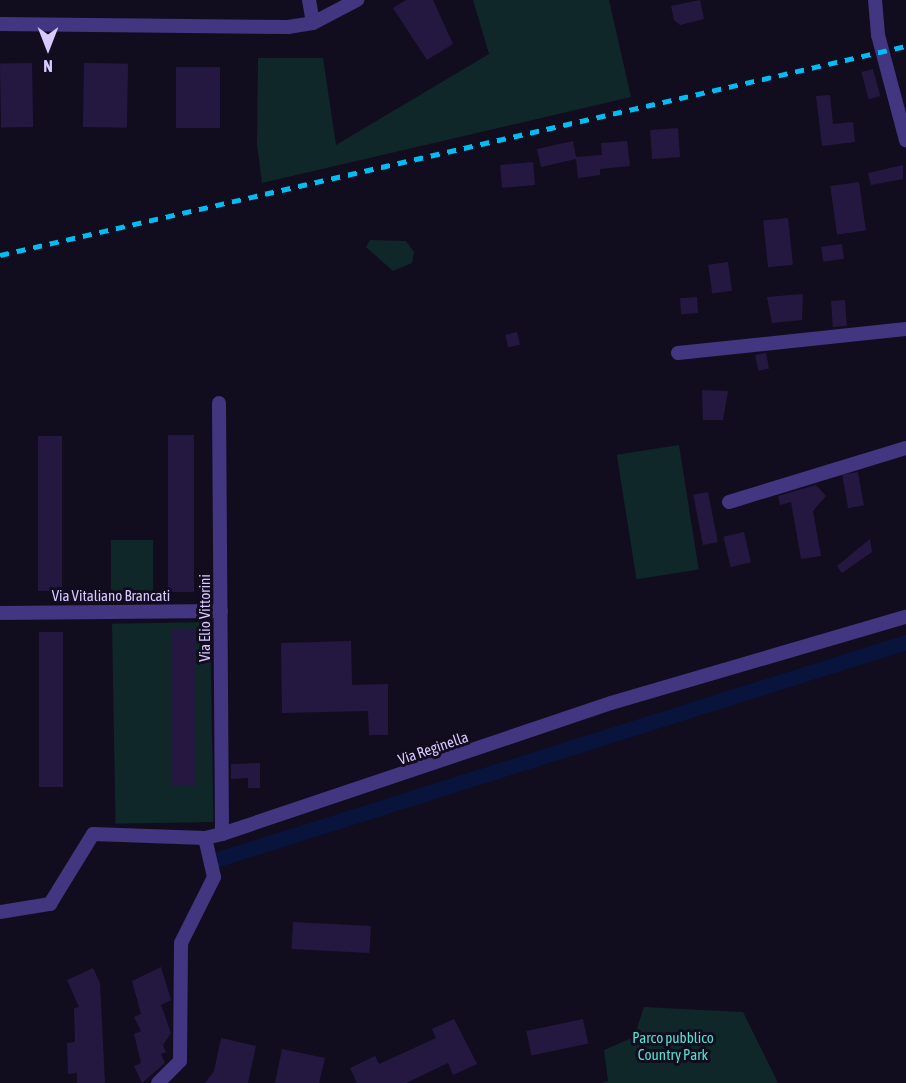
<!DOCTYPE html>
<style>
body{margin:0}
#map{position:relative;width:906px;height:1083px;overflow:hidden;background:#120c1f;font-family:"Asap Condensed",sans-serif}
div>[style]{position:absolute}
.green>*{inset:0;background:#0f2729;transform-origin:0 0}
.canal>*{height:15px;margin:-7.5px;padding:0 7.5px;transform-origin:7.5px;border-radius:7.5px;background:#08143c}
.building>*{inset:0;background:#251840;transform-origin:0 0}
.minor>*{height:14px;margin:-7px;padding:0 7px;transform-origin:7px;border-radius:7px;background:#41367f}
.rail>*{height:4.5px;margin-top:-2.25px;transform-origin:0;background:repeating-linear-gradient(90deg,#00bef5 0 9px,transparent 0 17px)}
span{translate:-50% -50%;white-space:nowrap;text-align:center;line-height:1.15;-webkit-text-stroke:6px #120c1f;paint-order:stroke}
.street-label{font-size:15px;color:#d7caff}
.park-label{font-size:15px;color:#54e1cf}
.north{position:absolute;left:18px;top:18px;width:60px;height:60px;-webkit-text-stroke:4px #120c1f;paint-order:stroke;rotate:180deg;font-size:16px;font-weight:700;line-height:24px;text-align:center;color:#d7caff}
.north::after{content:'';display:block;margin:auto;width:21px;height:27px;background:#d7caff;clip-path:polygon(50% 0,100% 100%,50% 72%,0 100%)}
</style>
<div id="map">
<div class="green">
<div style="clip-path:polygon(473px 0,609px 0,631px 97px,262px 183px,257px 144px,258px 58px,323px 58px,336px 145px,489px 54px)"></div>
<div style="clip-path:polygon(370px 240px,406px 241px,414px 252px,412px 263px,393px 271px,366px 247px)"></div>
<div style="left:679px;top:445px;width:126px;height:63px;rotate:81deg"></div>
<div style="left:111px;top:540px;width:42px;height:58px"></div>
<div style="left:210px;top:622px;width:200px;height:98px;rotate:89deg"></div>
<div style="clip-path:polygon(644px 1007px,743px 1012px,778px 1083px,602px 1083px,608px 1081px,604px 1050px,634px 1037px)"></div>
</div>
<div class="canal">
<div style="left:218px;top:859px;width:721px;rotate:-17.51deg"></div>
</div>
<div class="building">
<div style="clip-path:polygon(406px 0,433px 0,453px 44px,427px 60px,393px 8px)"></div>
<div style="clip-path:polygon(700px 0,704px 19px,680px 25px,674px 20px,671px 6px)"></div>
<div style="left:32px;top:63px;width:64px;height:32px;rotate:89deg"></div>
<div style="left:84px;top:63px;width:44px;height:64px;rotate:1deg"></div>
<div style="left:176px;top:67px;width:44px;height:61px"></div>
<div style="left:873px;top:69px;width:28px;height:12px;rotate:75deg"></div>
<div style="clip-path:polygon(830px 95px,833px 124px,853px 122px,855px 142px,822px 146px,816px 96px)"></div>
<div style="left:678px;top:128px;width:29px;height:28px;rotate:86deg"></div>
<div style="clip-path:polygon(573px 141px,576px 157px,602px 155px,601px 143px,627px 141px,630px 166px,600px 169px,600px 175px,578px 178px,576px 159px,541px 167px,537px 149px)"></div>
<div style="left:533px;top:162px;width:23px;height:33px;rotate:85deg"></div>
<div style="clip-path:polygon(903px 165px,903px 179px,871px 185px,868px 173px)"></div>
<div style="left:859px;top:182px;width:49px;height:29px;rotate:82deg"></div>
<div style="left:788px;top:218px;width:47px;height:25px;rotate:84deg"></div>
<div style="left:842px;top:244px;width:15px;height:21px;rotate:82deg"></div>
<div style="left:728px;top:262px;width:29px;height:20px;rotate:82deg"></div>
<div style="clip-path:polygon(803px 294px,802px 320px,772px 323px,767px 297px)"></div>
<div style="left:697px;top:297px;width:16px;height:17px;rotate:86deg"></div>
<div style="left:845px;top:300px;width:26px;height:14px;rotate:86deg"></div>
<div style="left:517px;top:332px;width:13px;height:12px;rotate:77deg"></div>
<div style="left:766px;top:353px;width:16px;height:11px;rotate:79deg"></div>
<div style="clip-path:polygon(702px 390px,728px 391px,723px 420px,703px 420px)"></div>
<div style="left:194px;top:435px;width:157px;height:26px;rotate:90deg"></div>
<div style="left:38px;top:436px;width:24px;height:155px"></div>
<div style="left:858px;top:472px;width:34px;height:16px;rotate:80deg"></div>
<div style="clip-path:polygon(816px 485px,826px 496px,813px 511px,821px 556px,801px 559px,791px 502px,780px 505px,778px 496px)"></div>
<div style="left:708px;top:492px;width:51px;height:15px;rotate:79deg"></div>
<div style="left:744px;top:532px;width:31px;height:21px;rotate:77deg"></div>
<div style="clip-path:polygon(870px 539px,872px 552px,842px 573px,837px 566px)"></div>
<div style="left:172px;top:630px;width:24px;height:156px"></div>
<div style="left:39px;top:632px;width:24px;height:155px"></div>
<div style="clip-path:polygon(351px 641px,352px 685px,388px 684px,388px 735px,369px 735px,368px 711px,282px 713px,281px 643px)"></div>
<div style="clip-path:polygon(260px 763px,260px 788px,248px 788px,248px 778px,231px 779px,231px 764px)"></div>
<div style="left:293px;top:922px;width:78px;height:27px;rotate:3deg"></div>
<div style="clip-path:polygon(161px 967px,171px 1000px,161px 1005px,171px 1033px,163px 1045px,166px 1052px,161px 1054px,165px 1063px,142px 1083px,134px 1066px,141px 1063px,134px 1034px,141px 1031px,134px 1017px,141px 1014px,132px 981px)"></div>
<div style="clip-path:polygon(93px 968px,100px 983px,105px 1083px,77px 1083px,77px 1073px,68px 1074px,67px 1043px,75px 1042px,74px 1008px,79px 1007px,67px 980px)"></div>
<div style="clip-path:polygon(454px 1019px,477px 1064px,453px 1075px,448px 1063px,406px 1083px,357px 1083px,350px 1068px,375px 1056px,379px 1064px,436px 1038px,432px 1029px)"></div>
<div style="left:583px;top:1019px;width:25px;height:58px;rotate:78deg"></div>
<div style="clip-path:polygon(221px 1038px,256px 1046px,248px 1083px,205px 1083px,214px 1071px)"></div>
<div style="clip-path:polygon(282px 1049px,325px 1058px,319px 1083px,275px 1083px)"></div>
</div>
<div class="minor">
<div style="left:309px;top:0;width:23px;rotate:80deg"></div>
<div style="left:875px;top:0;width:35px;rotate:85deg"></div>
<div style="left:878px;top:35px;width:109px;rotate:75.1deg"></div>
<div style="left:0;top:24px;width:288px;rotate:0.6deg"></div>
<div style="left:288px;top:27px;width:25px;rotate:-9deg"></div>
<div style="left:313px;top:23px;width:50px;rotate:-27.6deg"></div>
<div style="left:678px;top:353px;width:229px;rotate:-6deg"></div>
<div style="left:219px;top:403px;width:431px;rotate:89.6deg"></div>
<div style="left:729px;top:502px;width:185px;rotate:-17deg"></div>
<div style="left:0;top:613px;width:221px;rotate:-0.5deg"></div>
<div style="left:0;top:912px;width:51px;rotate:-9.1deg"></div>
<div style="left:50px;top:904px;width:82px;rotate:-58.4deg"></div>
<div style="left:93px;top:834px;width:112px;rotate:2deg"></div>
<div style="left:205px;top:838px;width:17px;rotate:-13deg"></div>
<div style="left:222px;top:834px;width:410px;rotate:-18.6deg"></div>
<div style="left:611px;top:703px;width:307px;rotate:-16.3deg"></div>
<div style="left:158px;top:1083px;width:31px;rotate:-45deg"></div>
<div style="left:180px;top:1061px;width:118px;rotate:-89.5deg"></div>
<div style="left:181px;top:943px;width:74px;rotate:-63.4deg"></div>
<div style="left:214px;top:877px;width:40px;rotate:-103deg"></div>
</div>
<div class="rail">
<div style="left:0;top:255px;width:930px;rotate:-12.99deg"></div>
</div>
<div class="street-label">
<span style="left:111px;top:596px">Via Vitaliano Brancati</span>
<span style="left:205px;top:618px;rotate:-90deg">Via Elio Vittorini</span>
<span style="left:433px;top:748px;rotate:-19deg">Via Reginella</span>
</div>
<div class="park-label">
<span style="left:673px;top:1046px">Parco pubblico<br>Country Park</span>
</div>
<div class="north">N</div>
</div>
